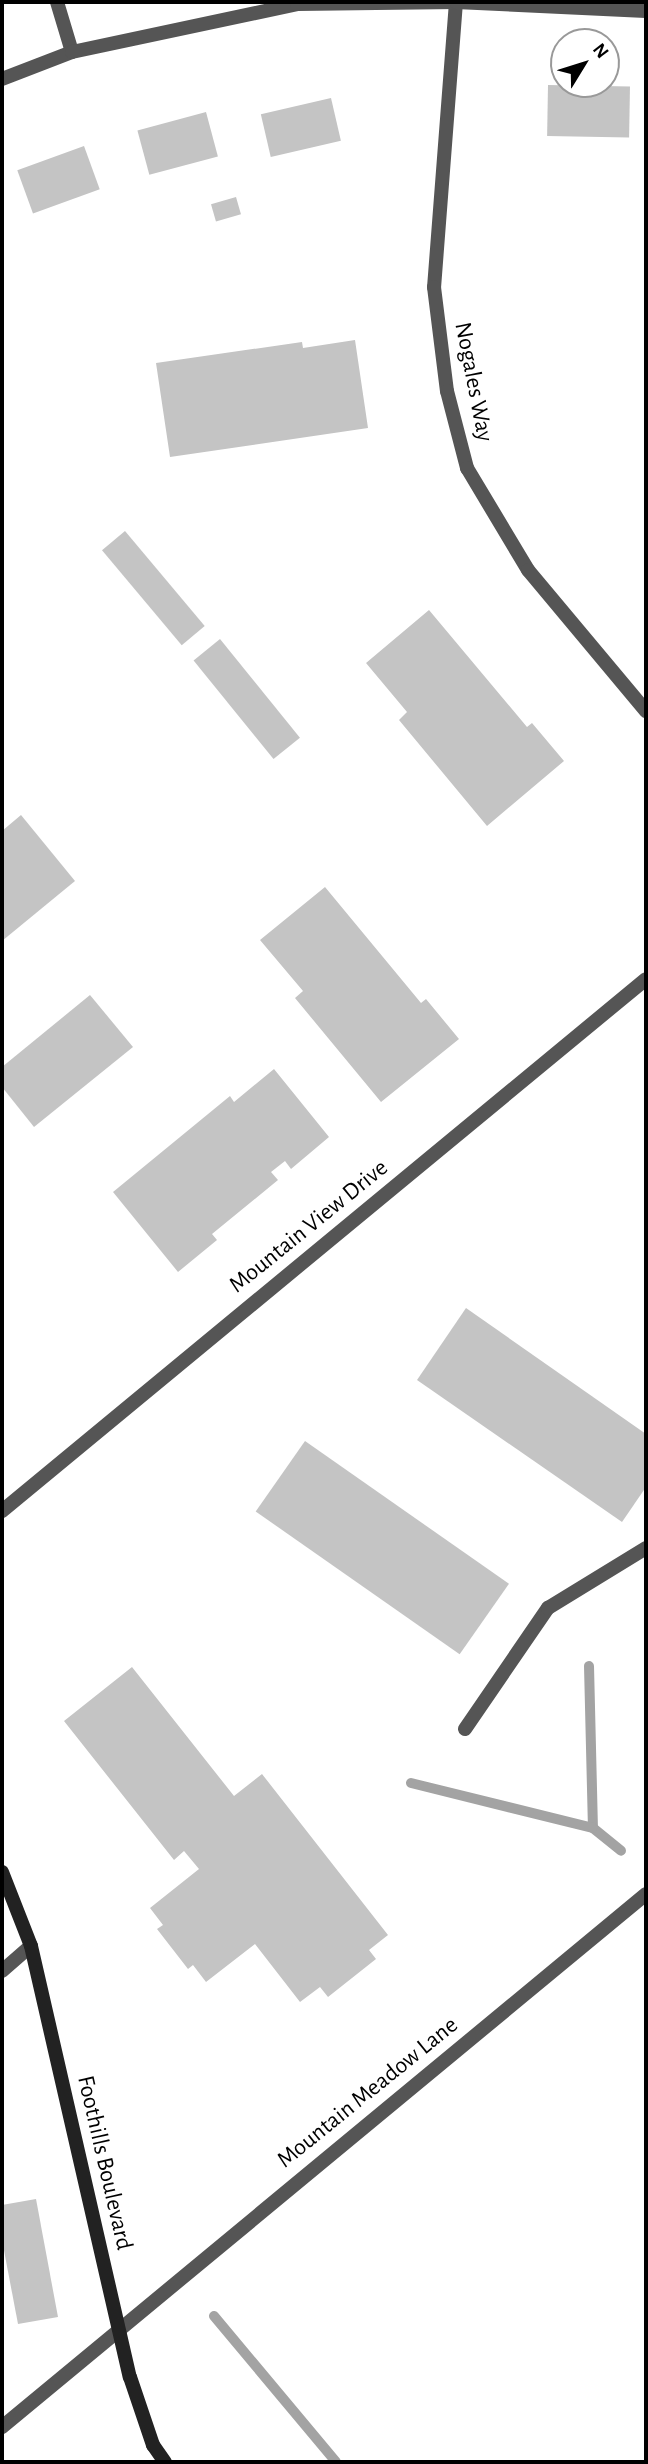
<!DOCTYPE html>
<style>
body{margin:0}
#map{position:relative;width:648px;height:2464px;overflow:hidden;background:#fff;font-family:"Alegreya Sans",sans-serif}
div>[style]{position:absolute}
.stream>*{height:10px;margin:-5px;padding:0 5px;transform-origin:5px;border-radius:5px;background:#a3a3a3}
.building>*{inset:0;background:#c4c4c4;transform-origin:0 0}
.lane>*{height:14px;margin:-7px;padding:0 7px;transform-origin:7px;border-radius:7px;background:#555}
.street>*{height:14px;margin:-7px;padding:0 7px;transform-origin:7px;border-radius:7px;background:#555}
.secondary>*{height:14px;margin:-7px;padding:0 7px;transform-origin:7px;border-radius:7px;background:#222}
span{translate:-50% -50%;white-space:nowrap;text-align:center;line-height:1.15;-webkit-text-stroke:5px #fff;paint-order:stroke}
.street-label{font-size:24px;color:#000}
.frame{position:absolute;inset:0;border:4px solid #000;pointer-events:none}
.north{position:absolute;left:550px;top:28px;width:70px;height:70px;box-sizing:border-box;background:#fff;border:2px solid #999;border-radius:50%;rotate:52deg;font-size:19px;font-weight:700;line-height:28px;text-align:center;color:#000}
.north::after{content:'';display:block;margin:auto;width:24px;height:32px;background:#000;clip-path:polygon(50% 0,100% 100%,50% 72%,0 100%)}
</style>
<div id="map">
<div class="stream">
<div style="left:589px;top:1666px;width:162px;rotate:88.6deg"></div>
<div style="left:593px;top:1828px;width:36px;rotate:39deg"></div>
<div style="left:411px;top:1783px;width:187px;rotate:13.9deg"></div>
<div style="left:214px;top:2316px;width:190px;rotate:50.1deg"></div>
</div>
<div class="building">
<div style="left:548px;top:85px;width:82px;height:51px;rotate:1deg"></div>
<div style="left:331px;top:98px;width:44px;height:72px;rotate:77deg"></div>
<div style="left:206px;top:112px;width:46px;height:71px;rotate:75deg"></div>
<div style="left:84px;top:146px;width:46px;height:71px;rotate:70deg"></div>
<div style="left:236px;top:197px;width:18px;height:26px;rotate:74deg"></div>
<div style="clip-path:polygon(355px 340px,368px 428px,170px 457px,156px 363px,302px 342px,303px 348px)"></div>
<div style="left:125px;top:531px;width:124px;height:30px;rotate:50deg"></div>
<div style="clip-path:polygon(429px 610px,527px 727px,532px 723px,564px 761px,487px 826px,399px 720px,407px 712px,366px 663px)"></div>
<div style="left:220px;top:639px;width:127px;height:34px;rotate:51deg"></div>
<div style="clip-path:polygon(21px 815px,75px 881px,2px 941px,2px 831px)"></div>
<div style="clip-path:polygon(325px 887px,421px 1003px,426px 999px,459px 1039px,381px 1102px,295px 998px,303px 991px,260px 940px)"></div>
<div style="clip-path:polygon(90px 995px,133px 1047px,34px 1127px,2px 1087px,2px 1067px)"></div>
<div style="clip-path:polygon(274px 1069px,329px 1137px,291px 1169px,285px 1161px,271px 1172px,278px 1180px,212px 1234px,217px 1240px,178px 1272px,113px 1192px,230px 1096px,234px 1102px)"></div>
<div style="clip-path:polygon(466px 1308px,646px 1434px,646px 1487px,622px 1522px,417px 1380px)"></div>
<div style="left:305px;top:1441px;width:249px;height:86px;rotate:35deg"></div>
<div style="clip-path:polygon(132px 1667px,234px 1796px,262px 1774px,388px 1935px,369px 1950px,376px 1959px,328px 1997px,320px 1987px,300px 2002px,255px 1944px,206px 1982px,193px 1965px,188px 1969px,157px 1929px,163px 1925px,150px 1908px,199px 1869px,184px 1851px,174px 1860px,64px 1721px)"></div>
<div style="clip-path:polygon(36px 2199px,58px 2317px,18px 2324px,2px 2240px,2px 2205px)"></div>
</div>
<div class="lane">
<div style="left:465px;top:1729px;width:147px;rotate:-55.6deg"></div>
<div style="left:548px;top:1608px;width:115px;rotate:-31.5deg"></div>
</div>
<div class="street">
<div style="left:57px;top:2px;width:52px;rotate:73.3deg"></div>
<div style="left:456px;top:2px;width:286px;rotate:94.4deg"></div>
<div style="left:434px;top:287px;width:105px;rotate:82.9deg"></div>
<div style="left:447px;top:391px;width:80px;rotate:75.4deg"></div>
<div style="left:467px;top:468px;width:119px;rotate:59.1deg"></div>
<div style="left:528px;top:570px;width:184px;rotate:50.1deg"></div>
<div style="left:2px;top:79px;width:75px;rotate:-21.1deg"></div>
<div style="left:72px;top:52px;width:230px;rotate:-12deg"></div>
<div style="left:297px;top:4px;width:159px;rotate:-0.7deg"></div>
<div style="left:456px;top:2px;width:190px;rotate:2.7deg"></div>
<div style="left:2px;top:1511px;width:835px;rotate:-39.56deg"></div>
<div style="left:2px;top:1971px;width:38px;rotate:-41deg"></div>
<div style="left:2px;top:2427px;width:836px;rotate:-39.61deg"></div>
</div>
<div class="secondary">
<div style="left:2px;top:1872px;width:79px;rotate:68.6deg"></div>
<div style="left:31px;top:1946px;width:442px;rotate:77.1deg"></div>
<div style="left:130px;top:2377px;width:72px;rotate:71.3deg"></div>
<div style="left:153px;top:2445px;width:21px;rotate:55deg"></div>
</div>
<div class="street-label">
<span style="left:473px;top:382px;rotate:79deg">Nogales Way</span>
<span style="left:309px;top:1227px;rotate:-39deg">Mountain View Drive</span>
<span style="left:368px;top:2093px;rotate:-39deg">Mountain Meadow Lane</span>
<span style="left:104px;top:2163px;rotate:77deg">Foothills Boulevard</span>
</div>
<div class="frame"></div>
<div class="north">N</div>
</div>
